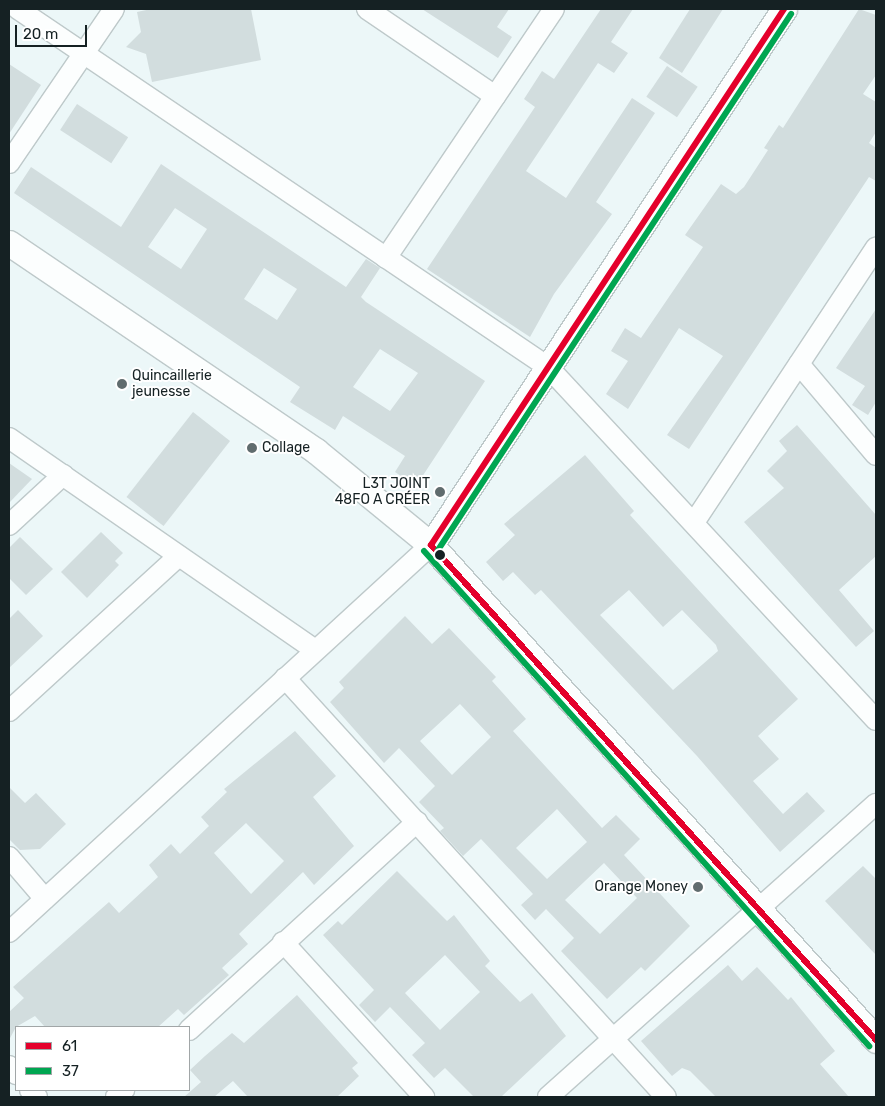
<!DOCTYPE html>
<meta charset="utf-8">
<style>
body{margin:0}
#map{position:relative;width:885px;height:1106px;overflow:hidden;background:#ecf7f8;font-family:Rubik,sans-serif}
div>[style]{position:absolute}
.building>*{inset:0;background:#d2ddde;transform-origin:0 0}
.roads{filter:drop-shadow(1px 0 #bec9ca) drop-shadow(-1px 0 #bec9ca) drop-shadow(0 1px #bec9ca) drop-shadow(0 -1px #bec9ca)}
.minor>*{height:20px;margin:-10px;padding:0 10px;transform-origin:10px;border-radius:10px;background:#fcfefe}
.tertiary>*{height:25px;margin:-12.5px;padding:0 12.5px;transform-origin:12.5px;border-radius:12.5px;background:#fcfefe}
.bus-1>*{height:6px;margin:-3px;padding:0 3px;transform-origin:3px;border-radius:3px;background:#e4002b}
.bus-2>*{height:6px;margin:-3px;padding:0 3px;transform-origin:3px;border-radius:3px;background:#00a651}
.dots>*{width:14px;height:14px;translate:-50% -50%;box-sizing:border-box;border:2px solid #fff;border-radius:50%}
span{translate:-50% -50%;white-space:nowrap;text-align:center;line-height:1.15;-webkit-text-stroke:4px #fff;paint-order:stroke}
.poi-label{font-size:14px;color:#152123}
.left{translate:0 -50%;text-align:left}
.right{translate:-100% -50%;text-align:right}
.frame{position:absolute;inset:0;border:10px solid #152123;pointer-events:none}
.legend{position:absolute;left:15px;top:1026px;width:175px;height:65px;box-sizing:border-box;background:#fff;border:1px solid #a1a6a7;margin:0;padding:6px 9px;list-style:none;font-size:15px;color:#152123}
.legend li{display:flex;align-items:center;gap:10px;height:25px}
.legend b{width:25px;border:1px solid #a1a6a7}
.scale{position:absolute;left:15px;top:25px;width:72px;height:22px;box-sizing:border-box;border:2px solid #152123;border-top:0;padding-left:6px;font-size:15px;line-height:18px;white-space:nowrap;color:#152123;-webkit-text-stroke:4px #fff;paint-order:stroke}
</style>
<div id="map">
<div class="building">
<div style="clip-path:polygon(151px 9px,251px 9px,261px 60px,152px 82px,146px 54px,126px 47px,141px 32px,137px 12px)"></div>
<div style="clip-path:polygon(422px 9px,509px 9px,497px 27px,512px 37px,498px 58px)"></div>
<div style="clip-path:polygon(601px 9px,633px 9px,611px 42px,628px 53px,614px 73px,598px 63px,526px 171px,566px 198px,632px 98px,655px 113px,596px 202px,612px 214px,554px 294px,530px 337px,427px 269px,535px 107px,524px 99px,542px 71px,554px 79px)"></div>
<div style="clip-path:polygon(690px 9px,723px 9px,682px 73px,659px 58px)"></div>
<div style="clip-path:polygon(859px 9px,876px 15px,876px 75px,863px 94px,876px 102px,876px 132px,869px 143px,876px 148px,876px 181px,869px 177px,689px 449px,667px 435px,723px 356px,679px 328px,628px 409px,606px 394px,628px 361px,611px 351px,625px 328px,641px 338px,703px 247px,685px 235px,721px 184px,736px 194px,744px 187px,768px 150px,764px 148px,779px 125px,783px 128px)"></div>
<div style="clip-path:polygon(9px 64px,41px 85px,9px 134px)"></div>
<div style="left:667px;top:66px;width:37px;height:37px;rotate:34deg"></div>
<div style="left:77px;top:104px;width:61px;height:31px;rotate:33deg"></div>
<div style="clip-path:polygon(evenodd,161px 164px,346px 287px,366px 259px,380px 268px,361px 297px,366px 302px,485px 381px,416px 486px,395px 472px,405px 456px,343px 416px,335px 430px,290px 402px,300px 387px,14px 193px,31px 167px,121px 227px,161px 164px,175px 208px,207px 229px,181px 269px,148px 247px,175px 208px,161px 164px,264px 268px,297px 289px,277px 320px,244px 299px,264px 268px,161px 164px,380px 349px,418px 373px,390px 411px,353px 387px,380px 349px)"></div>
<div style="clip-path:polygon(876px 309px,876px 402px,868px 415px,852px 405px,865px 386px,836px 368px)"></div>
<div style="left:193px;top:412px;width:47px;height:108px;rotate:38deg"></div>
<div style="clip-path:polygon(797px 425px,876px 515px,876px 556px,839px 590px,874px 631px,856px 647px,744px 522px,784px 488px,767px 471px,787px 451px,779px 441px)"></div>
<div style="clip-path:polygon(evenodd,585px 455px,634px 511px,630px 515px,798px 699px,758px 736px,779px 759px,753px 781px,783px 814px,807px 792px,825px 811px,780px 852px,697px 756px,541px 590px,535px 595px,513px 572px,503px 581px,486px 562px,515px 535px,504px 524px,585px 455px,629px 590px,663px 627px,682px 610px,716px 645px,718px 651px,673px 690px,600px 615px,629px 590px)"></div>
<div style="clip-path:polygon(9px 463px,32px 479px,9px 503px)"></div>
<div style="clip-path:polygon(101px 532px,123px 553px,115px 561px,119px 565px,87px 598px,61px 572px)"></div>
<div style="clip-path:polygon(20px 537px,53px 569px,26px 595px,9px 578px,9px 548px)"></div>
<div style="clip-path:polygon(18px 610px,43px 636px,9px 668px,9px 619px)"></div>
<div style="clip-path:polygon(evenodd,405px 616px,432px 644px,449px 628px,496px 677px,492px 681px,526px 719px,513px 731px,602px 828px,616px 815px,640px 839px,624px 855px,690px 926px,645px 971px,641px 967px,607px 999px,561px 951px,574px 938px,546px 909px,535px 920px,521px 905px,533px 894px,481px 839px,463px 856px,440px 831px,444px 828px,419px 802px,435px 786px,399px 748px,384px 763px,330px 702px,344px 688px,339px 682px,405px 616px,460px 704px,491px 737px,452px 775px,420px 741px,460px 704px,405px 616px,557px 809px,587px 842px,547px 879px,516px 848px,557px 809px,405px 616px,604px 863px,637px 898px,600px 934px,565px 900px,604px 863px)"></div>
<div style="clip-path:polygon(evenodd,295px 731px,336px 776px,313px 797px,354px 846px,314px 885px,303px 872px,239px 934px,248px 944px,222px 968px,229px 975px,184px 1015px,178px 1009px,158px 1027px,45px 1027px,35px 1016px,16px 1027px,9px 1040px,9px 1012px,24px 998px,13px 987px,109px 902px,119px 913px,158px 877px,149px 865px,171px 844px,180px 854px,209px 826px,201px 817px,227px 792px,224px 789px,295px 731px,246px 823px,284px 861px,251px 894px,214px 853px,246px 823px)"></div>
<div style="clip-path:polygon(9px 787px,25px 803px,36px 793px,66px 824px,40px 849px,20px 850px,9px 839px)"></div>
<div style="clip-path:polygon(863px 866px,876px 879px,876px 955px,825px 901px)"></div>
<div style="clip-path:polygon(evenodd,397px 871px,447px 921px,454px 915px,490px 961px,485px 966px,520px 1002px,532px 993px,566px 1036px,501px 1097px,474px 1097px,445px 1068px,434px 1078px,412px 1055px,425px 1043px,390px 1007px,375px 1022px,359px 1005px,374px 990px,323px 935px,338px 921px,342px 925px,397px 871px,445px 955px,480px 992px,440px 1030px,405px 993px,445px 955px)"></div>
<div style="clip-path:polygon(728px 965px,742px 981px,757px 967px,788px 1000px,791px 997px,835px 1051px,820px 1064px,849px 1097px,716px 1097px,690px 1071px,682px 1068px,672px 1076px,641px 1041px)"></div>
<div style="clip-path:polygon(297px 995px,358px 1063px,352px 1068px,359px 1076px,337px 1097px,248px 1097px,233px 1081px,214px 1097px,184px 1097px,201px 1082px,190px 1070px,205px 1056px,232px 1033px,244px 1043px)"></div>
</div>
<div class="roads">
<div class="minor">
<div style="left:18px;top:9px;width:640px;rotate:34.04deg"></div>
<div style="left:548px;top:367px;width:482px;rotate:47.1deg"></div>
<div style="left:367px;top:9px;width:155px;rotate:34.2deg"></div>
<div style="left:9px;top:163px;width:186px;rotate:-55.7deg"></div>
<div style="left:386px;top:258px;width:300px;rotate:-56deg"></div>
<div style="left:799px;top:364px;width:119px;rotate:49.8deg"></div>
<div style="left:9px;top:438px;width:372px;rotate:34.7deg"></div>
<div style="left:695px;top:521px;width:328px;rotate:-56.5deg"></div>
<div style="left:9px;top:525px;width:74px;rotate:-42.8deg"></div>
<div style="left:285px;top:678px;width:566px;rotate:47.72deg"></div>
<div style="left:9px;top:711px;width:230px;rotate:-42.4deg"></div>
<div style="left:9px;top:857px;width:55px;rotate:49.4deg"></div>
<div style="left:9px;top:932px;width:573px;rotate:-42.52deg"></div>
<div style="left:283px;top:942px;width:210px;rotate:47.7deg"></div>
<div style="left:189px;top:1030px;width:309px;rotate:-42.4deg"></div>
<div style="left:9px;top:1066px;width:11px;rotate:49deg"></div>
<div style="left:30px;top:1090px;width:10px;rotate:45deg"></div>
<div style="left:116px;top:1097px;width:11px;rotate:-41deg"></div>
<div style="left:548px;top:1097px;width:440px;rotate:-41.8deg"></div>
</div>
<div class="tertiary">
<div style="left:9px;top:243px;width:371px;rotate:34.1deg"></div>
<div style="left:316px;top:451px;width:149px;rotate:39.3deg"></div>
<div style="left:431px;top:545px;width:666px;rotate:48.04deg"></div>
<div style="left:431px;top:545px;width:642px;rotate:-56.63deg"></div>
</div>
</div>
<div class="bus-1">
<div style="left:431px;top:545px;width:666px;rotate:48.04deg"></div>
<div style="left:431px;top:545px;width:642px;rotate:-56.63deg"></div>
</div>
<div class="bus-2">
<div style="left:438px;top:550px;width:642px;rotate:-56.63deg"></div>
<div style="left:424px;top:551px;width:666px;rotate:48.04deg"></div>
</div>
<div class="dots">
<div style="left:122px;top:384px;background:#606c6e"></div>
<div style="left:252px;top:448px;background:#606c6e"></div>
<div style="left:440px;top:492px;background:#606c6e"></div>
<div style="left:440px;top:555px;background:#152123"></div>
<div style="left:698px;top:887px;background:#606c6e"></div>
</div>
<div class="poi-label">
<span class="left" style="left:132px;top:384px">Quincaillerie<br>jeunesse</span>
<span class="left" style="left:262px;top:448px">Collage</span>
<span class="right" style="left:430px;top:492px">L3T JOINT<br>48FO A CRÉER</span>
<span class="right" style="left:688px;top:887px">Orange Money</span>
</div>
<div class="frame"></div>
<ul class="legend">
<li><b style="height:6px;background:#e4002b"></b>61</li>
<li><b style="height:6px;background:#00a651"></b>37</li>
</ul>
<div class="scale">20 m</div>
</div>
